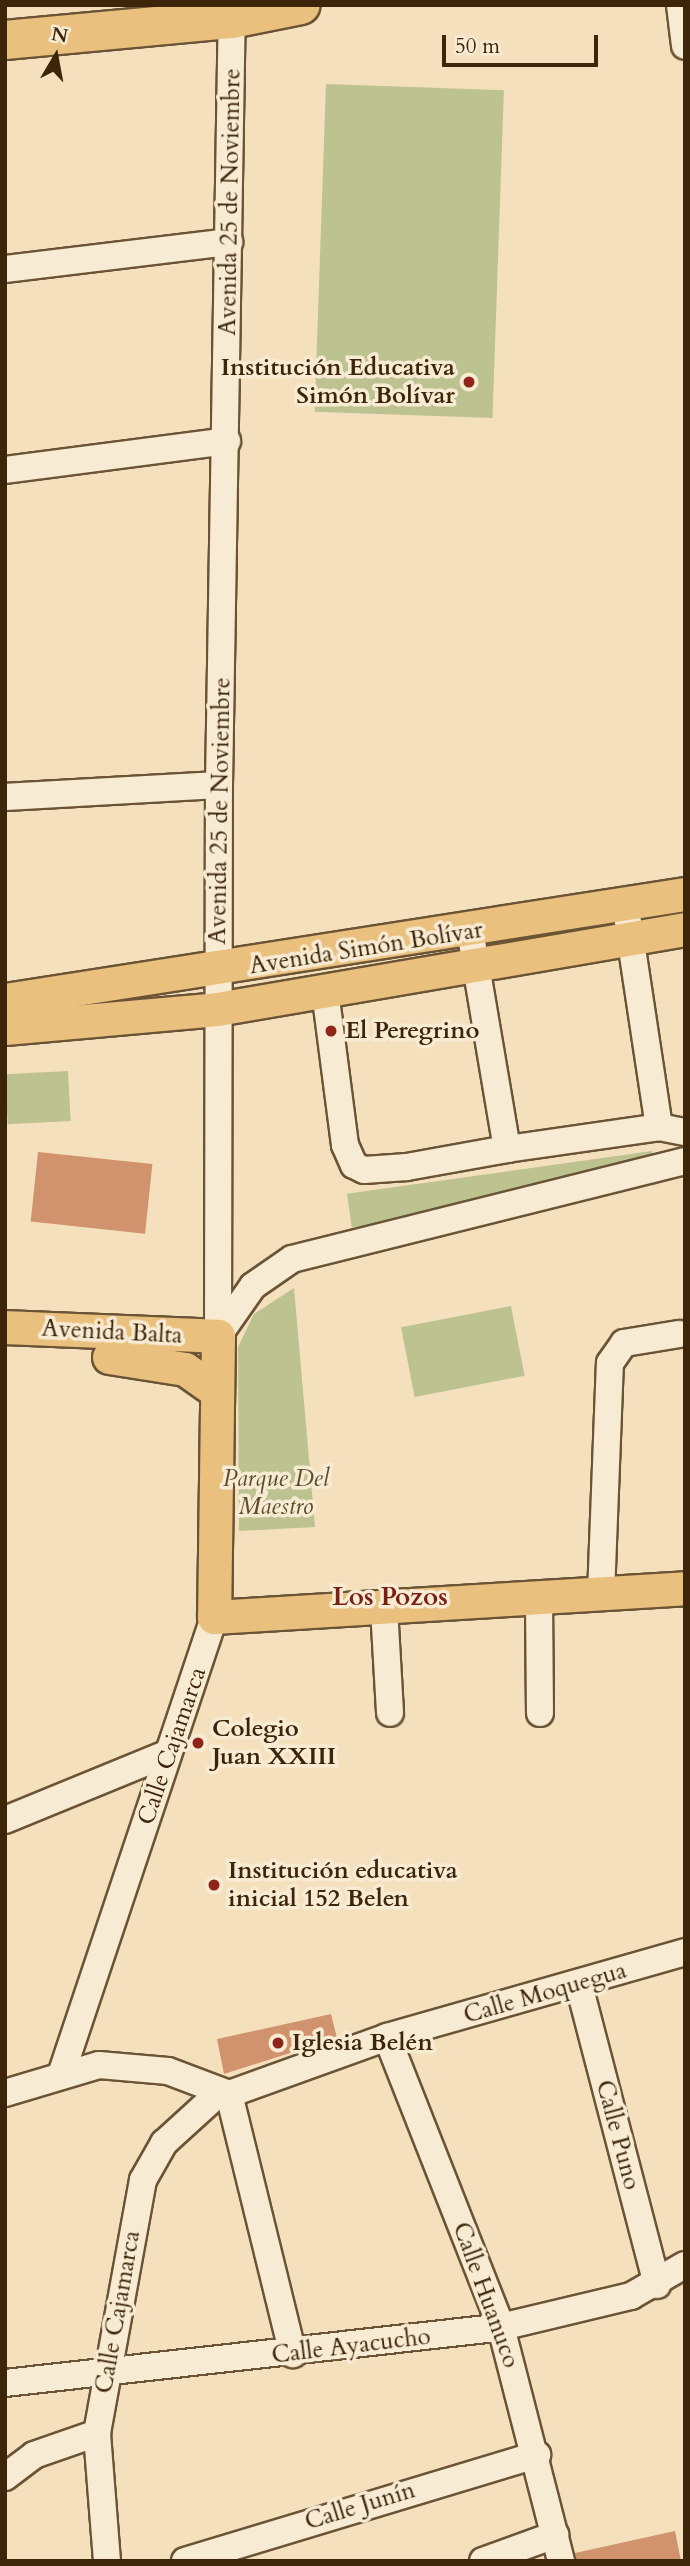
<!DOCTYPE html>
<meta charset="utf-8">
<style>
body{margin:0}
#map{position:relative;width:690px;height:2566px;overflow:hidden;background:#f5e0bd;font-family:Cardo,serif}
div>[style]{position:absolute}
.green>*{inset:0;background:#bcc290;transform-origin:0 0}
.building>*{inset:0;background:#d0936d;transform-origin:0 0}
.roads{filter:drop-shadow(2px 0 #6a5435) drop-shadow(-2px 0 #6a5435) drop-shadow(0 2px #6a5435) drop-shadow(0 -2px #6a5435)}
.minor>*{height:26px;margin:-13px;padding:0 13px;transform-origin:13px;border-radius:13px;background:#f8ebd4}
.major>*{height:33px;margin:-16.5px;padding:0 16.5px;transform-origin:16.5px;border-radius:16.5px;background:#eac07e}
.highway>*{height:38px;margin:-19px;padding:0 19px;transform-origin:19px;border-radius:19px;background:#eac07e}
.dots>*{width:19px;height:19px;translate:-50% -50%;box-sizing:border-box;border:4px solid #f8ebd4;border-radius:50%}
span{translate:-50% -50%;white-space:nowrap;text-align:center;line-height:1.15;-webkit-text-stroke:7px #f8ebd4;paint-order:stroke}
.street-label{font-size:24px;color:#3c2508}
.poi-label{font-size:24px;color:#3c2508;font-weight:700}
.right{translate:-100% -50%;text-align:right}
.left{translate:0 -50%;text-align:left}
.park-label{font-size:24px;color:#5c4c2a;font-style:italic}
.neighbourhood-label{font-size:26px;color:#7a1f14;font-weight:700}
.frame{position:absolute;inset:0;border:7px solid #3c2508;pointer-events:none}
.north{position:absolute;left:21px;top:21px;width:70px;height:70px;-webkit-text-stroke:5px #f8ebd4;paint-order:stroke;rotate:10deg;font-size:19px;font-weight:700;line-height:28px;text-align:center;color:#3c2508}
.north::after{content:'';display:block;margin:auto;width:24px;height:32px;background:#3c2508;clip-path:polygon(50% 0,100% 100%,50% 72%,0 100%)}
.scale{position:absolute;left:442px;top:35px;width:156px;height:32px;box-sizing:border-box;border:4px solid #3c2508;border-top:0;padding-left:9px;font-size:21px;line-height:24px;white-space:nowrap;color:#3c2508;-webkit-text-stroke:5px #f8ebd4;paint-order:stroke}
</style>
<div id="map">
<div class="green">
<div style="left:326px;top:84px;width:178px;height:328px;rotate:2deg"></div>
<div style="left:68px;top:1071px;width:50px;height:63px;rotate:87deg"></div>
<div style="left:652px;top:1151px;width:34px;height:308px;rotate:82deg"></div>
<div style="clip-path:polygon(294px 1288px,315px 1527px,239px 1531px,238px 1347px,254px 1314px)"></div>
<div style="left:511px;top:1306px;width:71px;height:112px;rotate:79deg"></div>
</div>
<div class="building">
<div style="left:38px;top:1152px;width:115px;height:70px;rotate:6deg"></div>
<div style="clip-path:polygon(331px 2014px,337px 2038px,224px 2074px,217px 2039px)"></div>
<div style="clip-path:polygon(675px 2531px,681px 2561px,576px 2561px,575px 2553px)"></div>
</div>
<div class="roads">
<div class="minor">
<div style="left:680px;top:5px;width:41px;rotate:83deg"></div>
<div style="left:5px;top:269px;width:226px;rotate:-6.9deg"></div>
<div style="left:5px;top:470px;width:224px;rotate:-7.4deg"></div>
<div style="left:5px;top:797px;width:214px;rotate:-3.2deg"></div>
<div style="left:325px;top:991px;width:155px;rotate:82.6deg"></div>
<div style="left:345px;top:1145px;width:22px;rotate:66deg"></div>
<div style="left:354px;top:1165px;width:11px;rotate:27deg"></div>
<div style="left:364px;top:1170px;width:43px;rotate:-4deg"></div>
<div style="left:407px;top:1167px;width:102px;rotate:-10.2deg"></div>
<div style="left:507px;top:1149px;width:221px;rotate:-99.6deg"></div>
<div style="left:659px;top:1127px;width:26px;rotate:11deg"></div>
<div style="left:507px;top:1149px;width:154px;rotate:-8.2deg"></div>
<div style="left:659px;top:1127px;width:208px;rotate:-98.6deg"></div>
<div style="left:218px;top:1336px;width:551px;rotate:-89.9deg"></div>
<div style="left:219px;top:785px;width:780px;rotate:-89.05deg"></div>
<div style="left:218px;top:1336px;width:61px;rotate:-55deg"></div>
<div style="left:253px;top:1286px;width:47px;rotate:-34.7deg"></div>
<div style="left:292px;top:1259px;width:405px;rotate:-14deg"></div>
<div style="left:601px;top:1595px;width:232px;rotate:-87.8deg"></div>
<div style="left:610px;top:1363px;width:24px;rotate:-55deg"></div>
<div style="left:624px;top:1343px;width:56px;rotate:-9.3deg"></div>
<div style="left:539px;top:1600px;width:113px;rotate:89.5deg"></div>
<div style="left:384px;top:1608px;width:105px;rotate:86.7deg"></div>
<div style="left:5px;top:1820px;width:176px;rotate:-22.3deg"></div>
<div style="left:579px;top:1985px;width:310px;rotate:75.4deg"></div>
<div style="left:387px;top:2037px;width:312px;rotate:68.5deg"></div>
<div style="left:501px;top:2327px;width:242px;rotate:75.6deg"></div>
<div style="left:61px;top:2075px;width:483px;rotate:-71.5deg"></div>
<div style="left:5px;top:2093px;width:98px;rotate:-16.6deg"></div>
<div style="left:99px;top:2065px;width:69px;rotate:5deg"></div>
<div style="left:168px;top:2071px;width:65px;rotate:20.7deg"></div>
<div style="left:229px;top:2094px;width:168px;rotate:-19.8deg"></div>
<div style="left:387px;top:2037px;width:310px;rotate:-15.9deg"></div>
<div style="left:229px;top:2094px;width:268px;rotate:76.2deg"></div>
<div style="left:5px;top:2383px;width:499px;rotate:-6.4deg"></div>
<div style="left:501px;top:2327px;width:134px;rotate:-13.4deg"></div>
<div style="left:631px;top:2296px;width:62px;rotate:-29.9deg"></div>
<div style="left:5px;top:2477px;width:36px;rotate:-37deg"></div>
<div style="left:34px;top:2455px;width:67px;rotate:-19.2deg"></div>
<div style="left:107px;top:2561px;width:128px;rotate:-94.5deg"></div>
<div style="left:97px;top:2433px;width:257px;rotate:-79.7deg"></div>
<div style="left:143px;top:2180px;width:43px;rotate:-60.4deg"></div>
<div style="left:164px;top:2143px;width:74px;rotate:-42.3deg"></div>
<div style="left:185px;top:2561px;width:368px;rotate:-16.8deg"></div>
<div style="left:483px;top:2561px;width:77px;rotate:-19.9deg"></div>
</div>
<div class="major">
<div style="left:5px;top:1000px;width:688px;rotate:-8.86deg"></div>
<div style="left:5px;top:1028px;width:213px;rotate:-5.1deg"></div>
<div style="left:217px;top:1009px;width:475px;rotate:-9.7deg"></div>
<div style="left:5px;top:1327px;width:213px;rotate:2.4deg"></div>
<div style="left:218px;top:1336px;width:281px;rotate:90.8deg"></div>
<div style="left:214px;top:1617px;width:472px;rotate:-3.5deg"></div>
<div style="left:109px;top:1357px;width:77px;rotate:9deg"></div>
<div style="left:185px;top:1369px;width:39px;rotate:35deg"></div>
</div>
<div class="highway">
<div style="left:5px;top:40px;width:228px;rotate:-5.3deg"></div>
<div style="left:232px;top:19px;width:70px;rotate:-11.5deg"></div>
</div>
</div>
<div class="dots">
<div style="left:469px;top:382px;background:#8f2418"></div>
<div style="left:331px;top:1031px;background:#8f2418"></div>
<div style="left:198px;top:1743px;background:#8f2418"></div>
<div style="left:214px;top:1885px;background:#8f2418"></div>
<div style="left:278px;top:2043px;background:#8f2418"></div>
</div>
<div class="street-label">
<span style="left:230px;top:202px;rotate:-89deg">Avenida 25 de Noviembre</span>
<span style="left:220px;top:811px;rotate:-89deg">Avenida 25 de Noviembre</span>
<span style="left:366px;top:948px;rotate:-9deg">Avenida Simón Bolívar</span>
<span style="left:112px;top:1332px;rotate:3deg">Avenida Balta</span>
<span style="left:172px;top:1746px;rotate:-71deg">Calle Cajamarca</span>
<span style="left:545px;top:1993px;rotate:-16deg">Calle Moquegua</span>
<span style="left:618px;top:2135px;rotate:75deg">Calle Puno</span>
<span style="left:486px;top:2295px;rotate:70deg">Calle Huanuco</span>
<span style="left:118px;top:2312px;rotate:-80deg">Calle Cajamarca</span>
<span style="left:351px;top:2346px;rotate:-7deg">Calle Ayacucho</span>
<span style="left:360px;top:2506px;rotate:-17deg">Calle Junín</span>
</div>
<div class="poi-label">
<span class="right" style="left:455px;top:382px">Institución Educativa<br>Simón Bolívar</span>
<span class="left" style="left:345px;top:1031px">El Peregrino</span>
<span class="left" style="left:212px;top:1743px">Colegio<br>Juan XXIII</span>
<span class="left" style="left:228px;top:1885px">Institución educativa<br>inicial 152 Belen</span>
<span class="left" style="left:292px;top:2043px">Iglesia Belén</span>
</div>
<div class="park-label">
<span style="left:276px;top:1493px">Parque Del<br>Maestro</span>
</div>
<div class="neighbourhood-label">
<span style="left:390px;top:1597px">Los Pozos</span>
</div>
<div class="frame"></div>
<div class="north">N</div>
<div class="scale">50 m</div>
</div>
